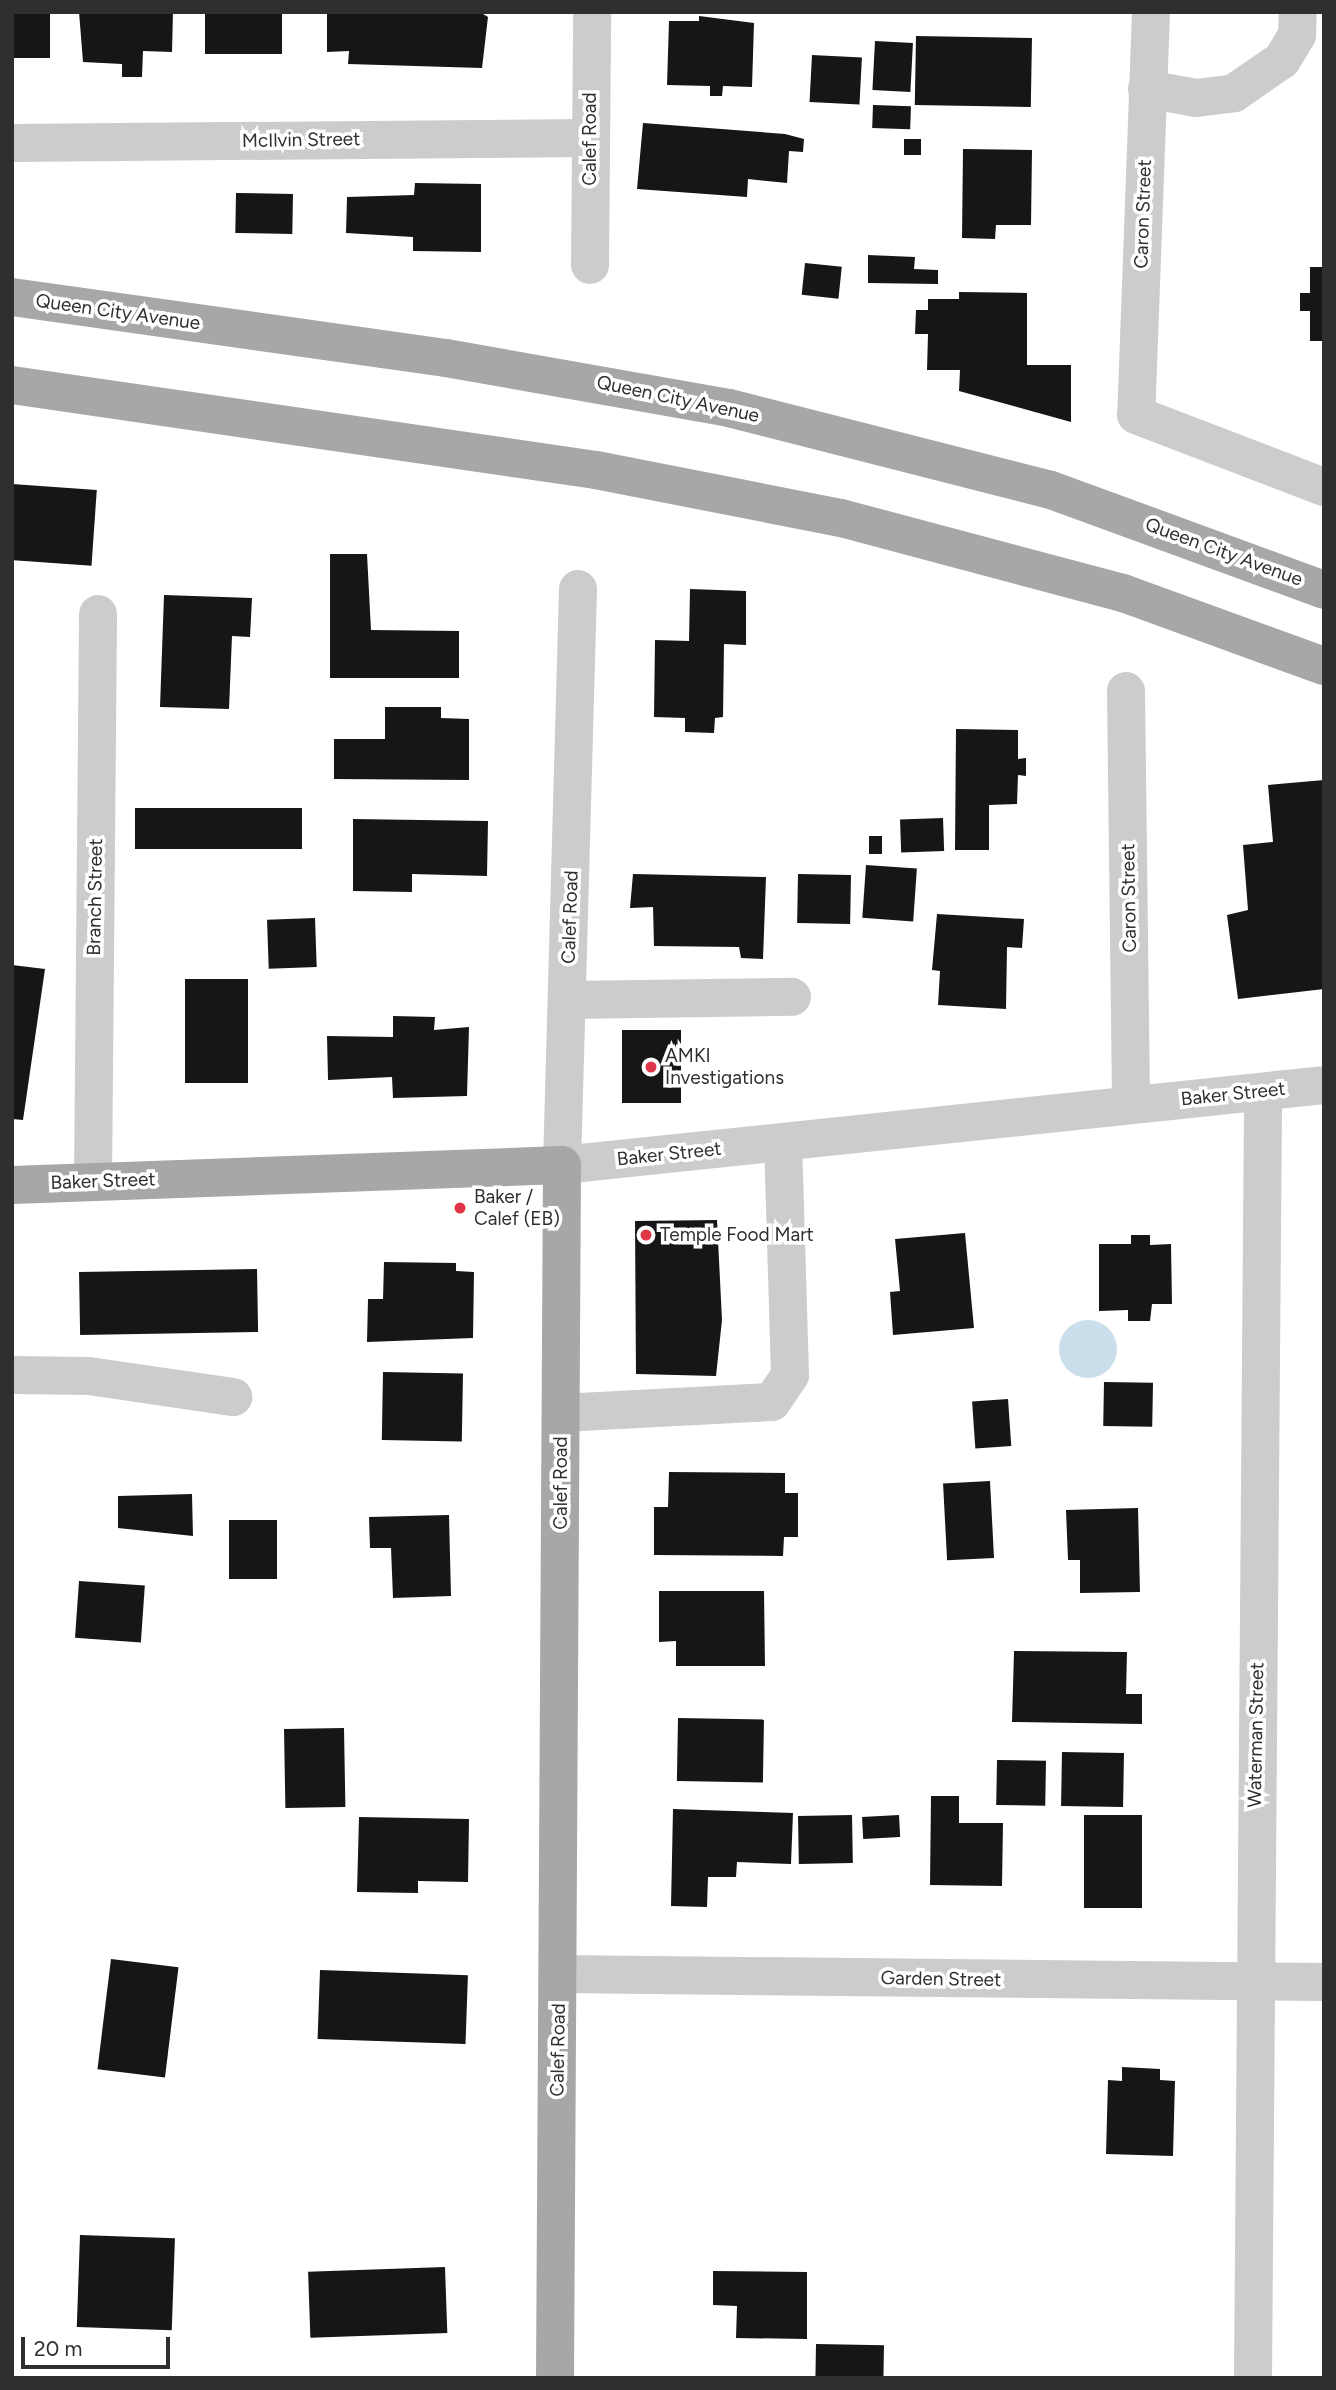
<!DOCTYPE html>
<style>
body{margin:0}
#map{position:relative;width:1336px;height:2390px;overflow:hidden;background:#fff;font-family:Figtree,sans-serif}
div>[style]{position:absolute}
.water>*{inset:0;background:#cadfeb}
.round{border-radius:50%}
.building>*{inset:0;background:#161616;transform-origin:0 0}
.minor>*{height:38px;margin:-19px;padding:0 19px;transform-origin:19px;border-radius:19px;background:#ccc}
.major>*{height:38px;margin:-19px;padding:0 19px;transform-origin:19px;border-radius:19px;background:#a7a7a7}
.dots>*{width:19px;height:19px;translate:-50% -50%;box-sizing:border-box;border:4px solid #fff;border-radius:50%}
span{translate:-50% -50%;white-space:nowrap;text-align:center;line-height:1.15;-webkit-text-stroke:7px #fff;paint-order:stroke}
.street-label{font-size:19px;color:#2f2f2f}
.poi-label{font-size:19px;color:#2f2f2f}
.left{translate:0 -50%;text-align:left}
.frame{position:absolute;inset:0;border:14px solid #2f2f2f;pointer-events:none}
.scale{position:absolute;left:21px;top:2337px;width:149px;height:32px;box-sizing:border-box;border:4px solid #2f2f2f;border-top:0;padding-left:9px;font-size:21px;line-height:24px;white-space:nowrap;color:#2f2f2f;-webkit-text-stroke:5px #fff;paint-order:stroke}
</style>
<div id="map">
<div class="water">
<div class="round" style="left:1059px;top:1320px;width:58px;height:58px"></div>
</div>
<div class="building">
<div style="left:12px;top:12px;width:38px;height:46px"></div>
<div style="clip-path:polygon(79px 12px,173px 12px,172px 52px,143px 51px,142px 77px,122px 77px,122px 64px,83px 62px)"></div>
<div style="left:205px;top:12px;width:77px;height:42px"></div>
<div style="clip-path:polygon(327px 12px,483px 14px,488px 17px,482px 68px,348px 64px,349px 51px,327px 52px)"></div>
<div style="clip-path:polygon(699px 16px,754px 23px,752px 87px,723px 86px,722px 96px,710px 96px,710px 86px,667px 85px,669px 21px,699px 21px)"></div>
<div style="left:916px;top:36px;width:116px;height:69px;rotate:1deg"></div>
<div style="left:875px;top:41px;width:38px;height:49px;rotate:3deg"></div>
<div style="left:812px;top:55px;width:50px;height:47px;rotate:3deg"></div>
<div style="left:873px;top:105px;width:38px;height:23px;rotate:2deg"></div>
<div style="clip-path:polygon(643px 123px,785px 134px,804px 139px,803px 152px,789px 151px,787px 183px,748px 179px,747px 197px,637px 189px)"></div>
<div style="left:904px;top:139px;width:17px;height:16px"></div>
<div style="clip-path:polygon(963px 149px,1032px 150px,1031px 225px,996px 225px,995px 239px,962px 238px)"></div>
<div style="clip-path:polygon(415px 183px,481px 184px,481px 252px,413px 251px,413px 237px,346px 233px,347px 197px,414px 195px)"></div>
<div style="left:236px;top:193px;width:57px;height:40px;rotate:1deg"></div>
<div style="clip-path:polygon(868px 255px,915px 257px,914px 269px,938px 270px,938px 284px,868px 283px)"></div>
<div style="left:805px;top:263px;width:37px;height:32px;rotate:6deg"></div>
<div style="clip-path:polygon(1310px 267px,1324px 267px,1324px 341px,1310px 341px,1310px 311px,1300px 311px,1300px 293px,1310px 293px)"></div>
<div style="clip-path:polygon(959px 292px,1027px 293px,1027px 365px,1071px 365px,1071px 422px,959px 391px,960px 370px,927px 370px,928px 334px,915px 334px,916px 310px,928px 310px,928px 299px,959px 299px)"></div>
<div style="left:12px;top:484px;width:85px;height:76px;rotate:4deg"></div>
<div style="clip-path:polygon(330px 554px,367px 554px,371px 630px,459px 631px,459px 678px,330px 678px)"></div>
<div style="clip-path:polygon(690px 589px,746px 591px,746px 645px,724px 644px,723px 717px,715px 718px,714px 733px,685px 732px,685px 718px,654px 717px,655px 640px,689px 641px)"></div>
<div style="clip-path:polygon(164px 595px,252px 598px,250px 637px,232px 636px,229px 709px,160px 707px)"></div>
<div style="clip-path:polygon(385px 707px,441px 707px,441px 718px,469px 719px,469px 780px,334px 779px,334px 739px,385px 739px)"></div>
<div style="clip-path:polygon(956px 729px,1018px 730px,1018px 759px,1026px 758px,1026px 776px,1018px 775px,1017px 804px,989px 805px,989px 850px,955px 850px)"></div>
<div style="clip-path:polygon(1324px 780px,1324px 989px,1238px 999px,1227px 915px,1248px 910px,1243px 845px,1273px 842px,1268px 785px)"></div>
<div style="left:135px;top:808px;width:167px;height:41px"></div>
<div style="left:943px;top:818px;width:33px;height:43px;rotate:88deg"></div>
<div style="clip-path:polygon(353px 819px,488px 821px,487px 876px,412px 874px,412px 892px,353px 891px)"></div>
<div style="left:869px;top:836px;width:13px;height:18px"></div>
<div style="left:866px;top:865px;width:51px;height:53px;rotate:4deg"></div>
<div style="clip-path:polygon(633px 874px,766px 877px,763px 959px,741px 958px,739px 947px,654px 946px,653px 907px,630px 908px)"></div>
<div style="left:798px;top:874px;width:53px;height:49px;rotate:1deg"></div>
<div style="clip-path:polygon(937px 914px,1024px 919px,1022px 948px,1007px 947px,1006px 1009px,938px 1005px,940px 971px,932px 970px)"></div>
<div style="left:315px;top:918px;width:49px;height:48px;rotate:88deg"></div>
<div style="clip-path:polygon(12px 965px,45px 969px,23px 1120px,12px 1119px)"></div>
<div style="left:185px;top:979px;width:63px;height:104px"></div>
<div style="clip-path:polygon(393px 1016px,435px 1017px,434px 1030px,469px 1027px,467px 1096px,393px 1098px,392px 1077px,328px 1080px,327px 1036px,393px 1037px)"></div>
<div style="left:622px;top:1030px;width:59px;height:73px"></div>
<div style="clip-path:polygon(717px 1220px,722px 1320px,716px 1376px,636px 1374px,635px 1221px)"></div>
<div style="clip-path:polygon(965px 1233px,974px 1328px,893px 1335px,890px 1292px,900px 1291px,895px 1239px)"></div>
<div style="clip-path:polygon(1131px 1235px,1150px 1235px,1150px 1245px,1171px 1244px,1172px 1304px,1152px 1304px,1150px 1321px,1128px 1321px,1128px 1310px,1099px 1311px,1099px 1244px,1131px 1244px)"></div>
<div style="clip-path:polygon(384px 1262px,456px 1263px,456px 1271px,474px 1272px,473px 1338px,367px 1342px,368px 1299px,383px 1299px)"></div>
<div style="left:257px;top:1269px;width:63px;height:178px;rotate:89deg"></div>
<div style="left:383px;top:1372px;width:80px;height:68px;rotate:1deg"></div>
<div style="left:1104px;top:1382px;width:49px;height:44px;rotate:1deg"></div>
<div style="left:1008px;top:1399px;width:47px;height:36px;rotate:86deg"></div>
<div style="clip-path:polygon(669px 1472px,785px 1473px,785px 1493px,798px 1493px,798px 1537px,784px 1537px,783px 1556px,654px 1555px,654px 1507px,668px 1507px)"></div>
<div style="left:990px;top:1481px;width:77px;height:47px;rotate:87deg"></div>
<div style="clip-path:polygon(192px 1494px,193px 1536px,118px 1528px,118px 1496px)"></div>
<div style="clip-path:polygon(1138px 1508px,1140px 1592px,1080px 1593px,1080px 1560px,1068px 1560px,1066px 1510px)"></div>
<div style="clip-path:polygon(449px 1515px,451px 1596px,393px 1598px,391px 1548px,370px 1548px,369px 1517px)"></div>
<div style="left:229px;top:1520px;width:48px;height:59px"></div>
<div style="left:79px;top:1581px;width:66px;height:57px;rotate:4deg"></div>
<div style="clip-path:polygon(659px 1591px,764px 1591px,765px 1666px,676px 1666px,676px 1641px,659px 1642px)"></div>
<div style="clip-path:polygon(1014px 1651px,1127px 1652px,1126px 1694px,1142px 1694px,1142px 1724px,1012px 1722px)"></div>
<div style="left:678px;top:1718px;width:86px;height:63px;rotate:1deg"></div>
<div style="left:344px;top:1728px;width:79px;height:60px;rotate:89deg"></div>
<div style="left:1062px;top:1752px;width:62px;height:54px;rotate:1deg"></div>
<div style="left:997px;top:1760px;width:49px;height:45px;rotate:1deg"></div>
<div style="clip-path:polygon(931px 1796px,959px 1796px,959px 1823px,1003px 1823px,1002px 1886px,930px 1885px)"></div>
<div style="clip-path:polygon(673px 1809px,793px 1813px,791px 1864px,737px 1862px,736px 1877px,708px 1877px,707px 1907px,671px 1906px)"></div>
<div style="left:852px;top:1815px;width:48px;height:54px;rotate:89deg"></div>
<div style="left:899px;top:1815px;width:22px;height:37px;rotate:87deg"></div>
<div style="left:1084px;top:1815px;width:58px;height:93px"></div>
<div style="clip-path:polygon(359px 1817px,469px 1819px,468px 1882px,418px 1881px,418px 1893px,357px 1892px)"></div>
<div style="left:111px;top:1959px;width:68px;height:111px;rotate:7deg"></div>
<div style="left:320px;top:1970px;width:148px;height:69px;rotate:2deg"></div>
<div style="clip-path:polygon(1122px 2067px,1160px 2069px,1160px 2080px,1175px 2081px,1173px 2156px,1106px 2154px,1108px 2080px,1122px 2081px)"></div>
<div style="left:80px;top:2235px;width:95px;height:92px;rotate:2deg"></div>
<div style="left:445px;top:2267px;width:66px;height:137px;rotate:88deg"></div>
<div style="clip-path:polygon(713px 2271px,807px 2272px,807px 2339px,736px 2338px,737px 2306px,713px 2305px)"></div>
<div style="left:816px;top:2344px;width:68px;height:34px;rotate:1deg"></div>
</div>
<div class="minor">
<div style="left:1151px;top:12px;width:403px;rotate:92.1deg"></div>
<div style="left:1136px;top:415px;width:201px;rotate:21deg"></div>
<div style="left:1147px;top:89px;width:50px;rotate:10.4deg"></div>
<div style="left:1196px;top:98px;width:38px;rotate:-7deg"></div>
<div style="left:1234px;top:93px;width:58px;rotate:-34.5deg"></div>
<div style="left:1282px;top:60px;width:29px;rotate:-59deg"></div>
<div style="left:1297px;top:35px;width:23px;rotate:-88deg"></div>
<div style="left:12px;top:143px;width:577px;rotate:-0.5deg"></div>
<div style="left:590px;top:265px;width:253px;rotate:-89.5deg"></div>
<div style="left:578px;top:589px;width:576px;rotate:91.59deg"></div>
<div style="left:562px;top:1165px;width:766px;rotate:-5.99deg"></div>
<div style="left:1126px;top:691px;width:413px;rotate:89.3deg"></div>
<div style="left:567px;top:1000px;width:225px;rotate:-0.8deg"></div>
<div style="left:93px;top:1181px;width:567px;rotate:-89.49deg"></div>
<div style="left:12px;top:1375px;width:77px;rotate:0.7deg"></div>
<div style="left:89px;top:1376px;width:146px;rotate:8.3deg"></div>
<div style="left:561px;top:1413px;width:211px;rotate:-3deg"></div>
<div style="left:772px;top:1402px;width:32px;rotate:-56deg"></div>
<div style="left:790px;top:1375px;width:233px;rotate:-91.7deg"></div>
<div style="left:559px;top:1974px;width:765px;rotate:0.6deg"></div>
<div style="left:1253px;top:2378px;width:1286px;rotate:-89.55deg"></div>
</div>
<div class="major">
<div style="left:12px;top:297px;width:438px;rotate:8deg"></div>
<div style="left:446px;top:358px;width:287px;rotate:10deg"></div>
<div style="left:729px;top:408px;width:332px;rotate:14.3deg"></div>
<div style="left:1051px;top:490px;width:291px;rotate:20.1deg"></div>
<div style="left:12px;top:385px;width:590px;rotate:8.28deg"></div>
<div style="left:596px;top:470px;width:250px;rotate:11.1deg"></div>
<div style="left:841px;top:518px;width:292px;rotate:14.9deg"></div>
<div style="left:1123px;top:593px;width:214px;rotate:20deg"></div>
<div style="left:12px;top:1185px;width:550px;rotate:-2.08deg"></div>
<div style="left:562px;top:1165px;width:1213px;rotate:90.33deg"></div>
</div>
<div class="dots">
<div style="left:651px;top:1067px;background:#e03748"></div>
<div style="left:460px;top:1208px;background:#e03748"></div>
<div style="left:646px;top:1235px;background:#e03748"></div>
</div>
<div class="street-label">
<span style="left:590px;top:139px;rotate:-90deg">Calef Road</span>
<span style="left:301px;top:140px;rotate:-1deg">McIlvin Street</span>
<span style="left:1143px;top:214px;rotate:-88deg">Caron Street</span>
<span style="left:118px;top:312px;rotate:8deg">Queen City Avenue</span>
<span style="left:678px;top:399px;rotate:12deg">Queen City Avenue</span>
<span style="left:1224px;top:552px;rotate:20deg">Queen City Avenue</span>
<span style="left:95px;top:897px;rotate:-89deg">Branch Street</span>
<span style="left:1129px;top:898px;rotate:-91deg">Caron Street</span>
<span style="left:570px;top:917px;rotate:-88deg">Calef Road</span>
<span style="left:1233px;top:1094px;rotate:-6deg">Baker Street</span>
<span style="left:669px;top:1154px;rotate:-6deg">Baker Street</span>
<span style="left:103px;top:1181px;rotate:-2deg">Baker Street</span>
<span style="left:561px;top:1483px;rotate:-90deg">Calef Road</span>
<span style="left:1256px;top:1735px;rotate:-89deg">Waterman Street</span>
<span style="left:941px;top:1979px;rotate:1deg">Garden Street</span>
<span style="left:558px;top:2050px;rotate:-89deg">Calef Road</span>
</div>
<div class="poi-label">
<span class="left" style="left:665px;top:1067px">AMKI<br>Investigations</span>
<span class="left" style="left:474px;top:1208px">Baker /<br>Calef (EB)</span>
<span class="left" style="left:660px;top:1235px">Temple Food Mart</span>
</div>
<div class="frame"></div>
<div class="scale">20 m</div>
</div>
